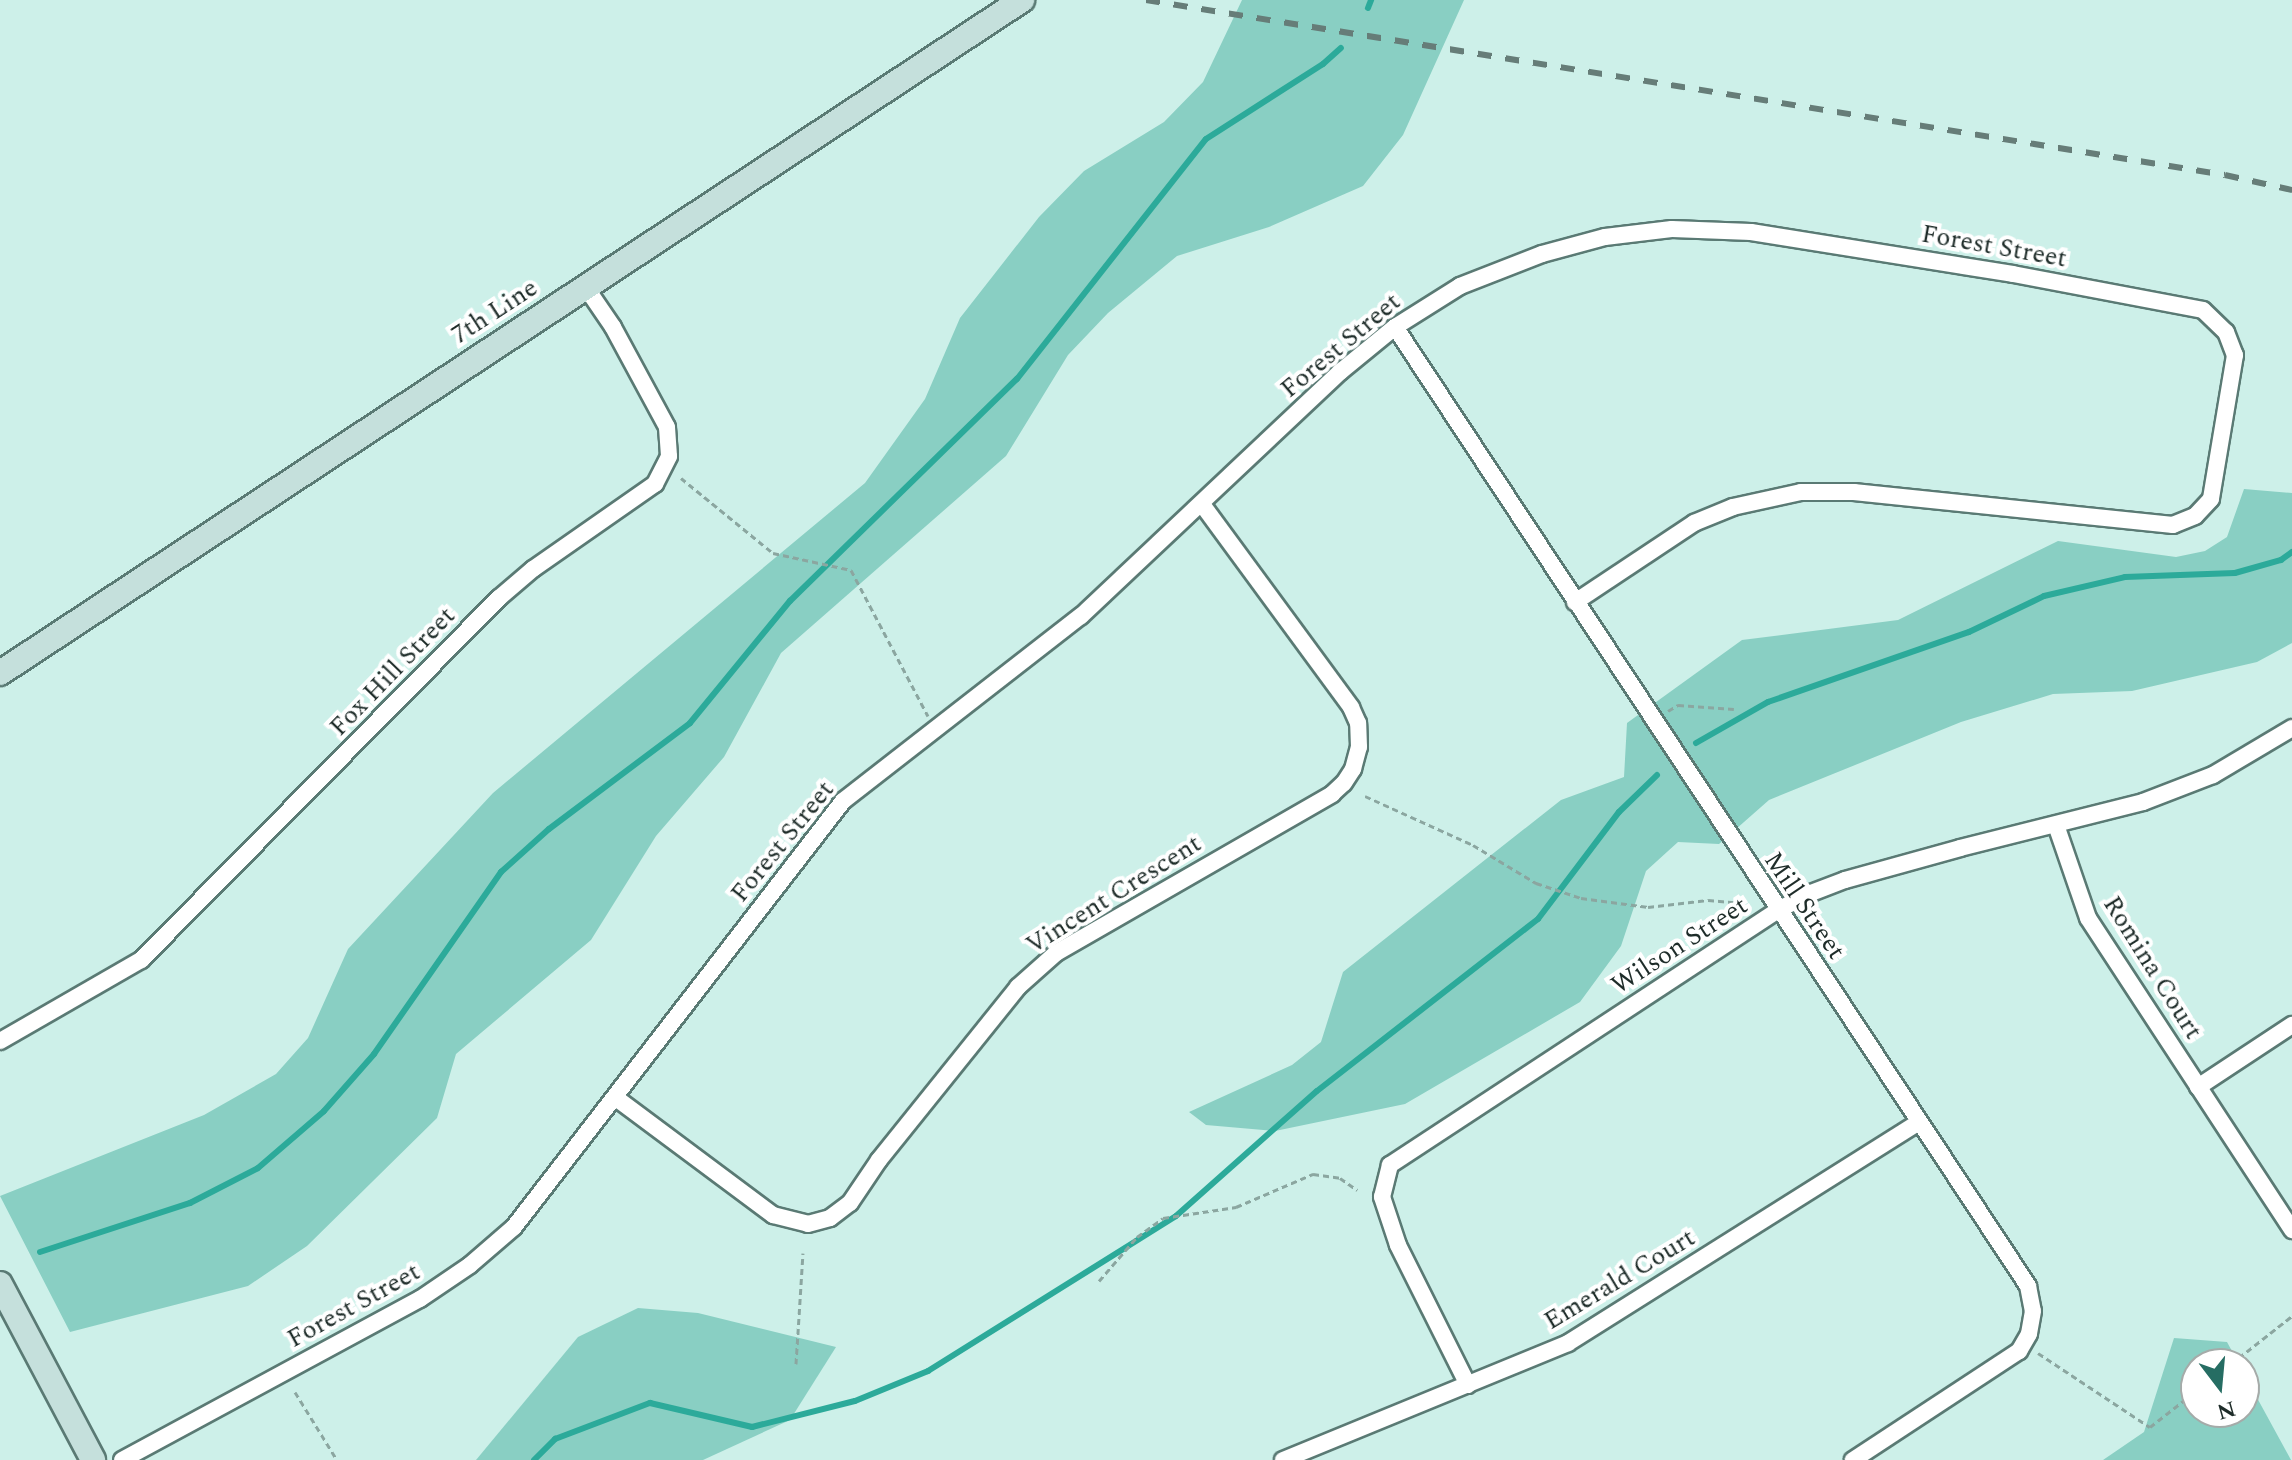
<!DOCTYPE html>
<style>
body{margin:0}
#map{position:relative;width:2292px;height:1460px;overflow:hidden;background:#cdf0e9;font-family:Spectral,serif}
div>[style]{position:absolute}
.green>*{inset:0;background:#89cfc3}
.stream>*{height:6px;margin:-3px;padding:0 3px;transform-origin:3px;border-radius:3px;background:#2caa9a}
.path>*{height:3px;margin-top:-1.5px;transform-origin:0;background:repeating-linear-gradient(90deg,#8ba6a0 0 6px,transparent 0 10px)}
.roads{filter:drop-shadow(2px 0 #5a7a74) drop-shadow(-2px 0 #5a7a74) drop-shadow(0 2px #5a7a74) drop-shadow(0 -2px #5a7a74)}
.street>*{height:16px;margin:-8px;padding:0 8px;transform-origin:8px;border-radius:8px;background:#fff}
.secondary>*{height:24px;margin:-12px;padding:0 12px;transform-origin:12px;border-radius:12px;background:#c5e0dc}
.rail>*{height:6px;margin-top:-3px;transform-origin:0;background:repeating-linear-gradient(90deg,#667d78 0 14px,transparent 0 28px)}
span{translate:-50% -50%;white-space:nowrap;text-align:center;line-height:1.15;-webkit-text-stroke:8px #fff;paint-order:stroke}
.street-label{font-size:26px;color:#1e2c29}
.north{position:absolute;left:2180px;top:1348px;width:80px;height:80px;box-sizing:border-box;background:#fff;border:2px solid #a5aba9;border-radius:50%;rotate:164deg;font-size:22px;font-weight:700;line-height:32px;text-align:center;color:#1e2c29}
.north::after{content:'';display:block;margin:auto;width:28px;height:36px;background:#266d63;clip-path:polygon(50% 0,100% 100%,50% 72%,0 100%)}
</style>
<div id="map">
<div class="green">
<div style="clip-path:polygon(1242px 0,1464px 0,1403px 135px,1363px 186px,1269px 227px,1177px 256px,1108px 313px,1068px 355px,1006px 456px,781px 653px,724px 757px,656px 836px,591px 940px,456px 1054px,437px 1118px,307px 1246px,248px 1286px,70px 1332px,0 1196px,204px 1115px,276px 1074px,308px 1038px,348px 949px,493px 793px,865px 483px,925px 399px,960px 318px,1039px 217px,1084px 171px,1164px 122px,1203px 82px)"></div>
<div style="clip-path:polygon(2244px 489px,2292px 493px,2292px 643px,2257px 662px,2132px 691px,2053px 694px,1961px 722px,1769px 800px,1719px 844px,1678px 842px,1646px 871px,1621px 946px,1580px 1002px,1405px 1104px,1275px 1131px,1206px 1125px,1189px 1112px,1292px 1065px,1321px 1042px,1343px 972px,1561px 800px,1624px 777px,1627px 723px,1742px 640px,1898px 620px,2058px 541px,2176px 557px,2205px 551px,2227px 537px)"></div>
<div style="clip-path:polygon(638px 1308px,698px 1313px,836px 1347px,790px 1420px,703px 1460px,476px 1460px,578px 1337px)"></div>
<div style="clip-path:polygon(2174px 1338px,2227px 1342px,2239px 1364px,2196px 1364px,2196px 1412px,2244px 1412px,2244px 1374px,2291px 1460px,2103px 1460px,2144px 1432px)"></div>
</div>
<div class="stream">
<div style="left:1368px;top:8px;width:9px;rotate:-69deg"></div>
<div style="left:1696px;top:743px;width:83px;rotate:-29.7deg"></div>
<div style="left:1768px;top:702px;width:213px;rotate:-19.2deg"></div>
<div style="left:1969px;top:632px;width:83px;rotate:-25.6deg"></div>
<div style="left:2044px;top:596px;width:83px;rotate:-13.2deg"></div>
<div style="left:2125px;top:577px;width:110px;rotate:-2.1deg"></div>
<div style="left:2235px;top:573px;width:48px;rotate:-15.8deg"></div>
<div style="left:2281px;top:560px;width:14px;rotate:-36deg"></div>
<div style="left:40px;top:1252px;width:158px;rotate:-18.1deg"></div>
<div style="left:190px;top:1203px;width:76px;rotate:-27.2deg"></div>
<div style="left:258px;top:1168px;width:87px;rotate:-40.8deg"></div>
<div style="left:324px;top:1111px;width:76px;rotate:-48.7deg"></div>
<div style="left:374px;top:1054px;width:222px;rotate:-55.1deg"></div>
<div style="left:501px;top:872px;width:64px;rotate:-41.9deg"></div>
<div style="left:549px;top:829px;width:176px;rotate:-36.9deg"></div>
<div style="left:690px;top:723px;width:158px;rotate:-50.7deg"></div>
<div style="left:790px;top:601px;width:318px;rotate:-44.4deg"></div>
<div style="left:1017px;top:379px;width:305px;rotate:-51.8deg"></div>
<div style="left:1206px;top:139px;width:139px;rotate:-32.7deg"></div>
<div style="left:1323px;top:64px;width:24px;rotate:-42deg"></div>
<div style="left:534px;top:1460px;width:30px;rotate:-45deg"></div>
<div style="left:555px;top:1439px;width:102px;rotate:-20.8deg"></div>
<div style="left:650px;top:1403px;width:105px;rotate:13.2deg"></div>
<div style="left:752px;top:1427px;width:106px;rotate:-14.2deg"></div>
<div style="left:855px;top:1401px;width:79px;rotate:-22.3deg"></div>
<div style="left:928px;top:1371px;width:292px;rotate:-32deg"></div>
<div style="left:1176px;top:1216px;width:188px;rotate:-41.6deg"></div>
<div style="left:1317px;top:1091px;width:280px;rotate:-37.9deg"></div>
<div style="left:1538px;top:919px;width:134px;rotate:-52.9deg"></div>
<div style="left:1619px;top:812px;width:53px;rotate:-44.2deg"></div>
</div>
<div class="path">
<div style="left:681px;top:478px;width:119px;rotate:39.2deg"></div>
<div style="left:773px;top:553px;width:80px;rotate:12.3deg"></div>
<div style="left:851px;top:570px;width:165px;rotate:62.2deg"></div>
<div style="left:1668px;top:711px;width:12px;rotate:-31deg"></div>
<div style="left:1678px;top:705px;width:56px;rotate:4.1deg"></div>
<div style="left:1365px;top:796px;width:119px;rotate:24.4deg"></div>
<div style="left:1473px;top:845px;width:74px;rotate:31.1deg"></div>
<div style="left:1536px;top:883px;width:47px;rotate:18.4deg"></div>
<div style="left:1581px;top:898px;width:68px;rotate:7.7deg"></div>
<div style="left:1648px;top:907px;width:60px;rotate:-6.7deg"></div>
<div style="left:1708px;top:900px;width:38px;rotate:5deg"></div>
<div style="left:1099px;top:1281px;width:58px;rotate:-49.2deg"></div>
<div style="left:1137px;top:1237px;width:32px;rotate:-36deg"></div>
<div style="left:1163px;top:1218px;width:74px;rotate:-8.6deg"></div>
<div style="left:1236px;top:1207px;width:84px;rotate:-23.2deg"></div>
<div style="left:1313px;top:1174px;width:27px;rotate:8deg"></div>
<div style="left:1340px;top:1178px;width:21px;rotate:35deg"></div>
<div style="left:2038px;top:1353px;width:134px;rotate:33.5deg"></div>
<div style="left:2150px;top:1427px;width:58px;rotate:-38deg"></div>
<div style="left:796px;top:1364px;width:111px;rotate:-86.4deg"></div>
<div style="left:2231px;top:1364px;width:78px;rotate:-38.2deg"></div>
<div style="left:295px;top:1392px;width:80px;rotate:58.3deg"></div>
</div>
<div class="roads">
<div class="street">
<div style="left:1395px;top:327px;width:1149px;rotate:56.57deg"></div>
<div style="left:2028px;top:1286px;width:25px;rotate:79deg"></div>
<div style="left:2033px;top:1311px;width:23px;rotate:100deg"></div>
<div style="left:2029px;top:1334px;width:20px;rotate:120deg"></div>
<div style="left:2019px;top:1351px;width:199px;rotate:146.7deg"></div>
<div style="left:2056px;top:825px;width:98px;rotate:71deg"></div>
<div style="left:2088px;top:918px;width:373px;rotate:56.8deg"></div>
<div style="left:0;top:1041px;width:163px;rotate:-29.9deg"></div>
<div style="left:141px;top:960px;width:509px;rotate:-45.32deg"></div>
<div style="left:499px;top:598px;width:45px;rotate:-40.5deg"></div>
<div style="left:533px;top:569px;width:149px;rotate:-34.9deg"></div>
<div style="left:655px;top:484px;width:31px;rotate:-63deg"></div>
<div style="left:669px;top:456px;width:29px;rotate:-94deg"></div>
<div style="left:667px;top:427px;width:114px;rotate:-118.4deg"></div>
<div style="left:613px;top:327px;width:50px;rotate:-124.3deg"></div>
<div style="left:2198px;top:1087px;width:113px;rotate:-33.4deg"></div>
<div style="left:616px;top:1098px;width:196px;rotate:36.7deg"></div>
<div style="left:773px;top:1215px;width:36px;rotate:14deg"></div>
<div style="left:808px;top:1224px;width:23px;rotate:-15deg"></div>
<div style="left:830px;top:1218px;width:25px;rotate:-37deg"></div>
<div style="left:850px;top:1203px;width:52px;rotate:-56deg"></div>
<div style="left:879px;top:1160px;width:222px;rotate:-51.2deg"></div>
<div style="left:1018px;top:987px;width:51px;rotate:-41.8deg"></div>
<div style="left:1056px;top:953px;width:319px;rotate:-29.9deg"></div>
<div style="left:1332px;top:794px;width:16px;rotate:-43deg"></div>
<div style="left:1344px;top:783px;width:17px;rotate:-57deg"></div>
<div style="left:1353px;top:769px;width:23px;rotate:-75deg"></div>
<div style="left:1359px;top:747px;width:24px;rotate:-92deg"></div>
<div style="left:1358px;top:723px;width:17px;rotate:-114deg"></div>
<div style="left:1351px;top:707px;width:252px;rotate:-126.3deg"></div>
<div style="left:1468px;top:1385px;width:157px;rotate:-116.6deg"></div>
<div style="left:1398px;top:1245px;width:51px;rotate:-108.4deg"></div>
<div style="left:1382px;top:1197px;width:33px;rotate:-76deg"></div>
<div style="left:1390px;top:1165px;width:464px;rotate:-33.3deg"></div>
<div style="left:1778px;top:910px;width:37px;rotate:-27deg"></div>
<div style="left:1811px;top:893px;width:36px;rotate:-21deg"></div>
<div style="left:1845px;top:880px;width:119px;rotate:-15.5deg"></div>
<div style="left:1960px;top:848px;width:189px;rotate:-14.1deg"></div>
<div style="left:2143px;top:802px;width:75px;rotate:-21.1deg"></div>
<div style="left:2213px;top:775px;width:92px;rotate:-30.7deg"></div>
<div style="left:122px;top:1460px;width:339px;rotate:-28.4deg"></div>
<div style="left:420px;top:1299px;width:60px;rotate:-34.2deg"></div>
<div style="left:470px;top:1265px;width:58px;rotate:-40.8deg"></div>
<div style="left:514px;top:1227px;width:538px;rotate:-52.32deg"></div>
<div style="left:843px;top:801px;width:301px;rotate:-37.9deg"></div>
<div style="left:1081px;top:616px;width:356px;rotate:-43.3deg"></div>
<div style="left:1340px;top:372px;width:71px;rotate:-39.3deg"></div>
<div style="left:1395px;top:327px;width:77px;rotate:-32.2deg"></div>
<div style="left:1460px;top:286px;width:88px;rotate:-21.3deg"></div>
<div style="left:1542px;top:254px;width:65px;rotate:-15.1deg"></div>
<div style="left:1605px;top:237px;width:67px;rotate:-6.8deg"></div>
<div style="left:1672px;top:229px;width:79px;rotate:2.2deg"></div>
<div style="left:1751px;top:232px;width:265px;rotate:9.1deg"></div>
<div style="left:2013px;top:274px;width:193px;rotate:10.7deg"></div>
<div style="left:2203px;top:310px;width:32px;rotate:44deg"></div>
<div style="left:2226px;top:332px;width:25px;rotate:69deg"></div>
<div style="left:2235px;top:355px;width:146px;rotate:99.5deg"></div>
<div style="left:2211px;top:499px;width:23px;rotate:133deg"></div>
<div style="left:2195px;top:516px;width:24px;rotate:158deg"></div>
<div style="left:2173px;top:525px;width:321px;rotate:-174.1deg"></div>
<div style="left:1854px;top:492px;width:53px;rotate:180deg"></div>
<div style="left:1801px;top:492px;width:70px;rotate:167.6deg"></div>
<div style="left:1733px;top:507px;width:42px;rotate:157.7deg"></div>
<div style="left:1694px;top:523px;width:143px;rotate:146.4deg"></div>
<div style="left:1283px;top:1460px;width:308px;rotate:-22.3deg"></div>
<div style="left:1568px;top:1343px;width:413px;rotate:-32.2deg"></div>
</div>
<div class="secondary">
<div style="left:0;top:673px;width:1224px;rotate:-33.37deg"></div>
<div style="left:0;top:1284px;width:199px;rotate:62.1deg"></div>
</div>
</div>
<div class="rail">
<div style="left:1146px;top:0;width:1093px;rotate:9.21deg"></div>
<div style="left:2225px;top:175px;width:69px;rotate:12.6deg"></div>
</div>
<div class="street-label">
<span style="left:1994px;top:247px;rotate:10deg">Forest Street</span>
<span style="left:495px;top:312px;rotate:-33deg">7th Line</span>
<span style="left:1341px;top:346px;rotate:-40deg">Forest Street</span>
<span style="left:393px;top:672px;rotate:-46deg">Fox Hill Street</span>
<span style="left:783px;top:842px;rotate:-51deg">Forest Street</span>
<span style="left:1114px;top:895px;rotate:-32deg">Vincent Crescent</span>
<span style="left:1804px;top:906px;rotate:56deg">Mill Street</span>
<span style="left:1680px;top:946px;rotate:-33deg">Wilson Street</span>
<span style="left:2152px;top:968px;rotate:58deg">Romina Court</span>
<span style="left:1620px;top:1280px;rotate:-31deg">Emerald Court</span>
<span style="left:354px;top:1306px;rotate:-29deg">Forest Street</span>
</div>
<div class="north">N</div>
</div>
